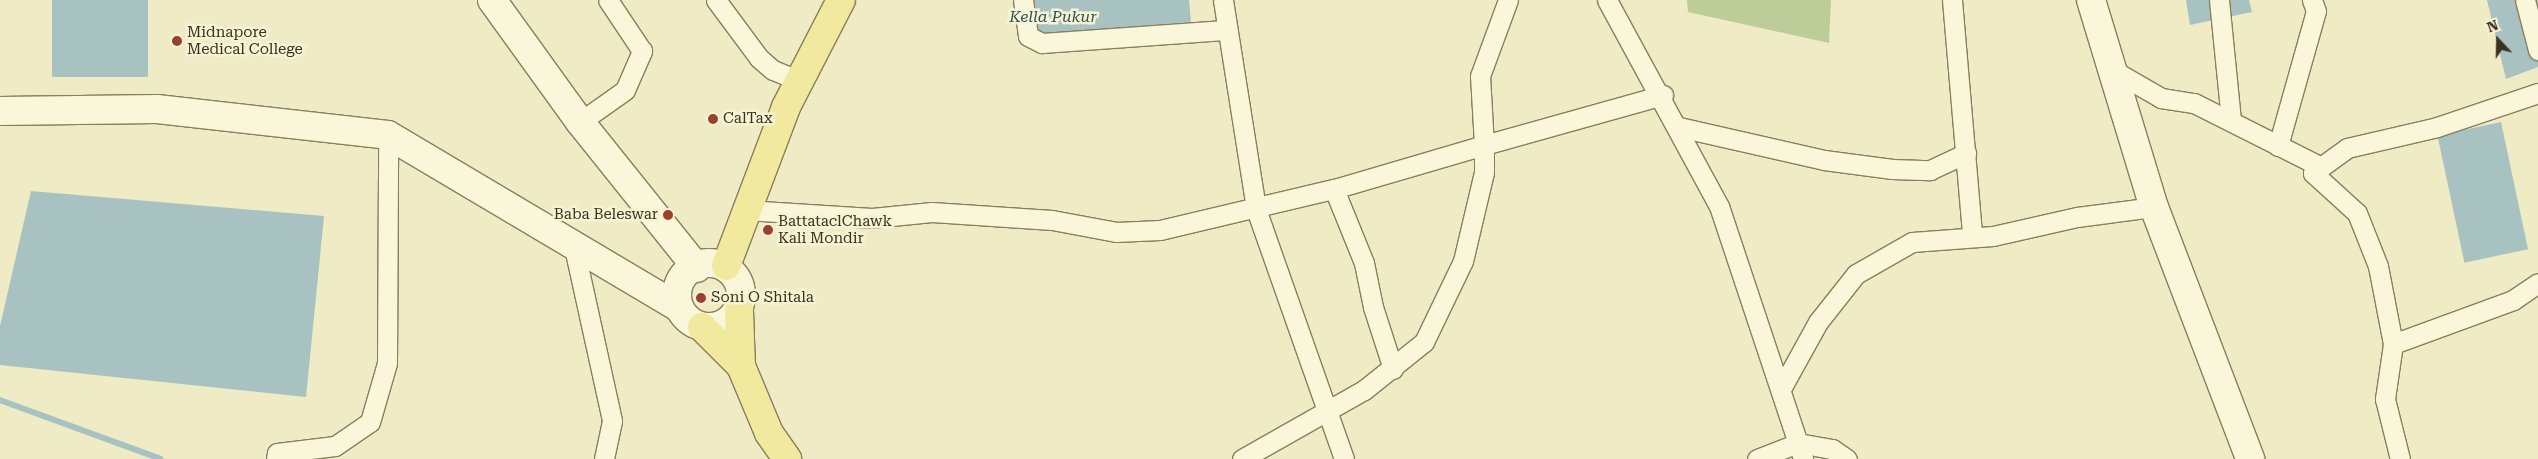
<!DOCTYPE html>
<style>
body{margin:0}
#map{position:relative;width:2538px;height:459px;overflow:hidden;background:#efebc5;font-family:"Roboto Serif",serif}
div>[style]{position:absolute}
.green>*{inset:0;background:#bccd99}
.water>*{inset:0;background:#a7c2c0;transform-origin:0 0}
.stream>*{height:5.5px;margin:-2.75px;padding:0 2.75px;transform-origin:2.75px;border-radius:2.75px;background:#a7c2c0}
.roads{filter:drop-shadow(1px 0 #8a7e5b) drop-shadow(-1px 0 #8a7e5b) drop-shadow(0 1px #8a7e5b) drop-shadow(0 -1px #8a7e5b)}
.street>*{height:19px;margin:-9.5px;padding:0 9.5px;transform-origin:9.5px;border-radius:9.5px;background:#f9f6d9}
.secondary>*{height:28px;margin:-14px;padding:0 14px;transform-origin:14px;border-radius:14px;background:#f9f6d9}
.secondary>.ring{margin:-14px;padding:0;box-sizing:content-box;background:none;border:28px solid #f9f6d9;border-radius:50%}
.primary>*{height:28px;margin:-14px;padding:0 14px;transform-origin:14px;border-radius:14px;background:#f1e99d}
.dots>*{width:14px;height:14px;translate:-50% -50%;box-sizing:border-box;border:2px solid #f6f3d5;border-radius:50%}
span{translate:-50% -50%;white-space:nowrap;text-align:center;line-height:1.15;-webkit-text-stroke:5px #f6f3d5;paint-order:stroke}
.poi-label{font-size:15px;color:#3a321f}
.left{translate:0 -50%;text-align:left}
.right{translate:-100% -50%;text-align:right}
.water-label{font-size:16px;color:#2e535a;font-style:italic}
.north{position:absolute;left:2473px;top:15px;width:50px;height:50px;-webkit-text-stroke:4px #f6f3d5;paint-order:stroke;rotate:339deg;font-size:14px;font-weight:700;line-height:20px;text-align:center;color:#3a321f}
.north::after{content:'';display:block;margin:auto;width:18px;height:22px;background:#3a321f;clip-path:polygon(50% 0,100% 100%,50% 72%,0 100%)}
</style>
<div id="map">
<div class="green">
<div style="clip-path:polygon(1687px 0,1831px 0,1829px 43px,1688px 12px)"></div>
</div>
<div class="water">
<div style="left:52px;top:0;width:96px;height:77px"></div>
<div style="clip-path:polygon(1034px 0,1189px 0,1191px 22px,1037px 35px)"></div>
<div style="clip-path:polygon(2186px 0,2249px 0,2252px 12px,2190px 25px)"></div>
<div style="clip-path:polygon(2487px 0,2538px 0,2538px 67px,2506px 79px)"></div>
<div style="left:2501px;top:122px;width:130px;height:65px;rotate:78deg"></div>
<div style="clip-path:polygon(31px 191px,324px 216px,306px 397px,0 365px,0 326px)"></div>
</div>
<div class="stream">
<div style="left:0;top:400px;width:171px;rotate:20.1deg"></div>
</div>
<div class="roads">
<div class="street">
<div style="left:716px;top:0;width:72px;rotate:53.4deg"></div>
<div style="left:759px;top:58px;width:18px;rotate:41deg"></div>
<div style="left:773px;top:70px;width:27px;rotate:22deg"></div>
<div style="left:1023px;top:0;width:36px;rotate:82deg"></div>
<div style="left:1028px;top:36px;width:16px;rotate:27deg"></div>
<div style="left:1042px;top:43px;width:183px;rotate:-4.1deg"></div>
<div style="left:1223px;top:0;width:212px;rotate:81deg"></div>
<div style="left:1256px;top:209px;width:265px;rotate:70.6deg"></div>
<div style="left:1607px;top:0;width:234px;rotate:61.5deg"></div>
<div style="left:1719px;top:206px;width:267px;rotate:71.6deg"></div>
<div style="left:1952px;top:0;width:236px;rotate:85.1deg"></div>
<div style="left:2219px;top:0;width:121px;rotate:84.3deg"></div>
<div style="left:2525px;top:0;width:52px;rotate:75.4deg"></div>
<div style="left:2111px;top:69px;width:58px;rotate:30.1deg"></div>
<div style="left:2161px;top:98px;width:33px;rotate:9deg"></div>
<div style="left:2194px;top:103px;width:142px;rotate:26.7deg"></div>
<div style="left:2321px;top:167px;width:10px;rotate:143deg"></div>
<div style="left:2313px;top:173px;width:59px;rotate:42.3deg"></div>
<div style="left:2357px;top:213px;width:57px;rotate:68.4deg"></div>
<div style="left:2378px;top:266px;width:79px;rotate:79.1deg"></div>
<div style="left:2393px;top:344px;width:56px;rotate:98.3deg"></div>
<div style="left:2385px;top:399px;width:62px;rotate:76deg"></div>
<div style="left:580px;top:122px;width:55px;rotate:-35.4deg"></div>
<div style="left:625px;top:90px;width:43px;rotate:-66.4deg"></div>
<div style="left:642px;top:51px;width:61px;rotate:-123.7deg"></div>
<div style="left:1679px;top:127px;width:149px;rotate:12.8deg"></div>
<div style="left:1824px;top:160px;width:69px;rotate:7.5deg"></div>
<div style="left:1892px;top:169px;width:38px;rotate:2deg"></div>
<div style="left:1930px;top:170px;width:40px;rotate:-25deg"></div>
<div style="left:2278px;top:146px;width:140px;rotate:-74.3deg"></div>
<div style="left:2316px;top:11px;width:12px;rotate:-110deg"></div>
<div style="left:2321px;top:167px;width:32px;rotate:-36deg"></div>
<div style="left:2347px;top:148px;width:92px;rotate:-13.1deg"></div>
<div style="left:2437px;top:127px;width:107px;rotate:-18.6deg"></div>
<div style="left:1334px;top:189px;width:80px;rotate:67.9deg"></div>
<div style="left:1364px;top:263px;width:45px;rotate:78.4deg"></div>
<div style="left:1373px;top:307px;width:65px;rotate:72.1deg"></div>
<div style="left:746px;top:210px;width:126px;rotate:3.6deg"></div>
<div style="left:872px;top:218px;width:60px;rotate:-5.7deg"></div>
<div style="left:932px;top:212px;width:120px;rotate:3.8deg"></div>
<div style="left:1052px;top:220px;width:65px;rotate:10.6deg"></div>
<div style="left:1116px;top:232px;width:44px;rotate:-2.6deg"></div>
<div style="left:1160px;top:230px;width:179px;rotate:-13.3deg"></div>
<div style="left:1334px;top:189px;width:156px;rotate:-16.3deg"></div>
<div style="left:1484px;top:145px;width:69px;rotate:-93.3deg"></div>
<div style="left:1480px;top:76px;width:81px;rotate:-69.8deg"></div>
<div style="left:573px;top:243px;width:182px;rotate:77.6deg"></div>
<div style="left:612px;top:421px;width:39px;rotate:102deg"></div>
<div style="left:2393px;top:344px;width:128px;rotate:-20.1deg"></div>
<div style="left:2513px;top:300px;width:30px;rotate:-34deg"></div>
<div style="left:1781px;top:389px;width:77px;rotate:-61.1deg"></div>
<div style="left:1818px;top:322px;width:61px;rotate:-51.6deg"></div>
<div style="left:1856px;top:274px;width:64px;rotate:-29.7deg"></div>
<div style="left:1912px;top:242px;width:81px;rotate:-4.2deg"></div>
<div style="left:1993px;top:236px;width:86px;rotate:-12.7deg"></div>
<div style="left:2077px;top:217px;width:78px;rotate:-7.4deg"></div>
<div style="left:276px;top:459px;width:6px;rotate:-81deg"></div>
<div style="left:277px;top:453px;width:58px;rotate:-6.9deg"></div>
<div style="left:335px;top:446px;width:42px;rotate:-34.4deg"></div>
<div style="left:370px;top:422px;width:61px;rotate:-73.9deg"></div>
<div style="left:387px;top:363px;width:228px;rotate:-89.7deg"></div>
<div style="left:1242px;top:459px;width:140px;rotate:-29.5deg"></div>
<div style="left:1364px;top:390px;width:77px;rotate:-38.7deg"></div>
<div style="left:1424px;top:342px;width:90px;rotate:-64.3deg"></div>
<div style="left:1463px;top:261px;width:91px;rotate:-76.7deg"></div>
<div style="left:1484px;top:172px;width:27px;rotate:-90deg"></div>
<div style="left:1484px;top:145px;width:186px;rotate:-15.6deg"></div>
<div style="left:1757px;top:459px;width:44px;rotate:-21.3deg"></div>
<div style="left:1798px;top:443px;width:35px;rotate:10deg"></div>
<div style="left:1832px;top:449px;width:18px;rotate:34deg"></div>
</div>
<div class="secondary">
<div style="left:492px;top:0;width:150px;rotate:54.2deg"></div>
<div style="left:580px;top:122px;width:187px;rotate:51.3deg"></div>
<div style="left:2091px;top:0;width:216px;rotate:73.1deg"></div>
<div style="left:2154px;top:207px;width:270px;rotate:69.1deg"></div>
<div style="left:0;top:111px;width:157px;rotate:-0.7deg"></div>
<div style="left:157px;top:109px;width:232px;rotate:6.4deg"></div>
<div style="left:388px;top:135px;width:339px;rotate:30.7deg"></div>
<div class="ring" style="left:677px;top:263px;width:36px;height:36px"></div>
</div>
<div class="primary">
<div style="left:726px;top:266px;width:170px;rotate:-69.3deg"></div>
<div style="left:786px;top:107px;width:120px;rotate:-62.8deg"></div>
<div style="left:739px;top:310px;width:56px;rotate:88deg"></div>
<div style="left:741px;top:366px;width:73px;rotate:67.3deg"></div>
<div style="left:769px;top:433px;width:32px;rotate:55deg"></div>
<div style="left:702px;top:327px;width:55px;rotate:45deg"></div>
</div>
</div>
<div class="dots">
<div style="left:177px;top:41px;background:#99412a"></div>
<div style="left:713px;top:119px;background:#99412a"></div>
<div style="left:668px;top:215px;background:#99412a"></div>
<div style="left:768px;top:230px;background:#99412a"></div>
<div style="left:701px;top:298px;background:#99412a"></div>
</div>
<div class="poi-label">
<span class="left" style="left:187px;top:41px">Midnapore<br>Medical College</span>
<span class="left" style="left:723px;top:119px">CalTax</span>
<span class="right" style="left:658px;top:215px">Baba Beleswar</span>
<span class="left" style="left:778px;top:230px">BattataclChawk<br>Kali Mondir</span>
<span class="left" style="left:711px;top:298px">Soni O Shitala</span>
</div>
<div class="water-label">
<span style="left:1053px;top:17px">Kella Pukur</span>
</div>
<div class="north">N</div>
</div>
